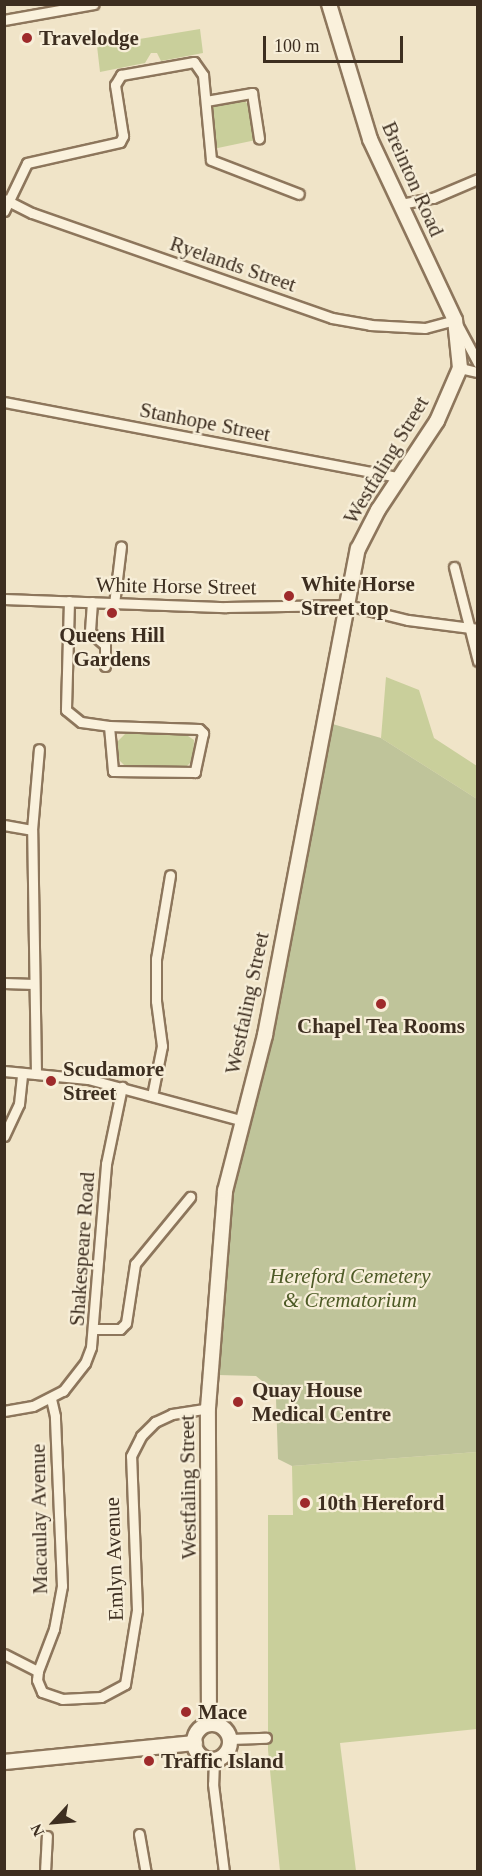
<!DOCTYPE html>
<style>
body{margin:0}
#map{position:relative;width:482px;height:1876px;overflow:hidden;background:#f0e4c8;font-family:Georgia,serif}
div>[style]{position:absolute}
.green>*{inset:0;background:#c9cf9b}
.cemetery>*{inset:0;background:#bfc49a}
.roads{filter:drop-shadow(2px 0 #8d765c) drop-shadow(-2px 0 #8d765c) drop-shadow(0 2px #8d765c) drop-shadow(0 -2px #8d765c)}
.street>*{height:9px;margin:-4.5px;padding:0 4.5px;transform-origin:4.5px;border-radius:4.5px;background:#faf1dc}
.secondary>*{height:14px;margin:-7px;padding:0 7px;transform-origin:7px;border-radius:7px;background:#faf1dc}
.secondary>.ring{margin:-7px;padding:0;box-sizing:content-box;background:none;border:14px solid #faf1dc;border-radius:50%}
.dots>*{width:16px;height:16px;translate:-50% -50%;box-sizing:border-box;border:3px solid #f7eed8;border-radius:50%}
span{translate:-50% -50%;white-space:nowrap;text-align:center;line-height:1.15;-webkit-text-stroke:4.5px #f7eed8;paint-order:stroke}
.poi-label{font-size:21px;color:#3d2e20;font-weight:700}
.left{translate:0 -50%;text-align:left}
.street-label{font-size:21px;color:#3d2e20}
.park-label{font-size:21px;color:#4d5a26;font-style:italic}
.frame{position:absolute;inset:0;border:6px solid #3d2e20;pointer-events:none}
.north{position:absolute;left:24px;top:1792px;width:60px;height:60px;-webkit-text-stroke:4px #f7eed8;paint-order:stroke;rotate:244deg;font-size:16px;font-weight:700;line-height:24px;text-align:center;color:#3d2e20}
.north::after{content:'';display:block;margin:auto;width:21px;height:27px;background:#3d2e20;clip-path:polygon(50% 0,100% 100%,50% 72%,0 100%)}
.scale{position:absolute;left:263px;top:36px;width:140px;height:27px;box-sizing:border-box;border:3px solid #3d2e20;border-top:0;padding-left:8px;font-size:18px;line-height:21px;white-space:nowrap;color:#3d2e20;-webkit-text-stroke:4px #f7eed8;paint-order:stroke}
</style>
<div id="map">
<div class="green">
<div style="clip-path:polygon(200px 29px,203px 53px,161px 61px,157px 53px,151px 53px,145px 63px,100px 72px,97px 46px)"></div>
<div style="clip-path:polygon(244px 100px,251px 108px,256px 140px,213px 149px,208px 110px,215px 105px)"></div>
<div style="clip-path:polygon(386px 677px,419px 690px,434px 738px,477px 766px,477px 799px,381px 738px)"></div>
<div style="clip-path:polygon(127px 732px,182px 732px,194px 740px,193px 760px,186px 767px,126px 767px,115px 756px,115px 744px)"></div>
<div style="clip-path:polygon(477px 1452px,477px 1729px,340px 1743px,356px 1871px,280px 1871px,268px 1750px,268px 1515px,293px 1515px,292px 1466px)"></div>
</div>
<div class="cemetery">
<div style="clip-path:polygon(329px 723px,381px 738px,477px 799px,477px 1452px,292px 1466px,278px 1459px,276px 1399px,268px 1386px,256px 1376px,218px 1375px,222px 1287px,232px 1203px,243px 1138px,271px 1046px)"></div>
</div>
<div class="roads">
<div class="street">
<div style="left:4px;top:20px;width:91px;rotate:-10.1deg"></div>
<div style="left:206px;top:101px;width:47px;rotate:-9.9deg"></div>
<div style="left:252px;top:93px;width:46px;rotate:81.2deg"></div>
<div style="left:4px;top:199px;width:31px;rotate:27deg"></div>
<div style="left:32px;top:213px;width:318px;rotate:19.3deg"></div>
<div style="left:332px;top:318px;width:39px;rotate:10deg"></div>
<div style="left:370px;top:325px;width:55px;rotate:3.1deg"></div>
<div style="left:425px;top:328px;width:31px;rotate:-15deg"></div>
<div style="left:455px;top:320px;width:49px;rotate:61.9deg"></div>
<div style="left:401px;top:204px;width:33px;rotate:-11deg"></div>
<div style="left:433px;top:198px;width:49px;rotate:-22.9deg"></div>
<div style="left:4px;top:211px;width:53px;rotate:-64.4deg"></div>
<div style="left:27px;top:163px;width:95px;rotate:-12.7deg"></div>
<div style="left:120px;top:142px;width:7px;rotate:-63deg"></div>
<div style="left:123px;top:136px;width:52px;rotate:-98.9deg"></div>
<div style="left:115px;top:85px;width:12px;rotate:-59deg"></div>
<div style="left:121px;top:75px;width:74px;rotate:-10.1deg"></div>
<div style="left:194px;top:62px;width:16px;rotate:55deg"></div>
<div style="left:203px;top:75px;width:85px;rotate:84.6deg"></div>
<div style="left:211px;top:160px;width:94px;rotate:21.1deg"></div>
<div style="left:460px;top:368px;width:18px;rotate:13deg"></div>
<div style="left:4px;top:402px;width:402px;rotate:10.8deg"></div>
<div style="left:454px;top:567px;width:97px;rotate:75.7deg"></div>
<div style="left:4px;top:599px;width:222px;rotate:2.1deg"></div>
<div style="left:226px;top:607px;width:121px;rotate:-0.9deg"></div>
<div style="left:347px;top:605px;width:63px;rotate:13.8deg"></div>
<div style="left:408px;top:620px;width:71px;rotate:7.3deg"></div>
<div style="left:69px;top:601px;width:109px;rotate:91.6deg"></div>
<div style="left:66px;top:710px;width:19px;rotate:39deg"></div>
<div style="left:81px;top:722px;width:28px;rotate:8deg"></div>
<div style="left:109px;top:726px;width:90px;rotate:1.9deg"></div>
<div style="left:199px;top:729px;width:6px;rotate:45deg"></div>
<div style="left:203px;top:733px;width:40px;rotate:102deg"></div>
<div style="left:195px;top:772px;width:82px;rotate:-179.3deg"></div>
<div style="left:113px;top:771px;width:45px;rotate:-95.1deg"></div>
<div style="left:92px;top:602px;width:30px;rotate:94deg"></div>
<div style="left:90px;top:632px;width:20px;rotate:41deg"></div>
<div style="left:105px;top:645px;width:21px;rotate:90deg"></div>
<div style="left:114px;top:604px;width:58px;rotate:-83.1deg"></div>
<div style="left:4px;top:825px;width:28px;rotate:10deg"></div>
<div style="left:4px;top:983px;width:30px;rotate:2deg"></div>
<div style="left:4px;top:1071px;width:84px;rotate:5.4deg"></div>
<div style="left:88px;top:1079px;width:157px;rotate:15.1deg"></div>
<div style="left:36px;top:1074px;width:244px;rotate:-90.9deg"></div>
<div style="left:32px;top:830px;width:81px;rotate:-85.1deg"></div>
<div style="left:152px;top:1096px;width:51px;rotate:-78.7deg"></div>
<div style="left:162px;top:1046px;width:45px;rotate:-97.6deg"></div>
<div style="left:156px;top:1001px;width:42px;rotate:-90deg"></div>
<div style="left:156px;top:959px;width:85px;rotate:-80.5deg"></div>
<div style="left:4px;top:1136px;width:35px;rotate:-65deg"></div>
<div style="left:19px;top:1104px;width:31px;rotate:-84deg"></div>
<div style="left:95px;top:1329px;width:25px"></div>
<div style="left:120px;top:1329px;width:8px;rotate:-45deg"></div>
<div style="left:126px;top:1323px;width:60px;rotate:-81.3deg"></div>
<div style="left:135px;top:1264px;width:87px;rotate:-50.6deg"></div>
<div style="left:4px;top:1411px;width:29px;rotate:-10deg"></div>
<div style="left:33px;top:1406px;width:34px;rotate:-27deg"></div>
<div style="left:63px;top:1391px;width:36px;rotate:-52deg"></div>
<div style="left:85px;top:1363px;width:17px;rotate:-69deg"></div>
<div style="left:91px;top:1347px;width:184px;rotate:-85.3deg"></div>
<div style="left:106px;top:1164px;width:79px;rotate:-78.3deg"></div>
<div style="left:4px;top:1654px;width:38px;rotate:27deg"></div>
<div style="left:38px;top:1671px;width:45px;rotate:-69.1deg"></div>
<div style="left:54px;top:1629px;width:44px;rotate:-79.5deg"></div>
<div style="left:62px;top:1586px;width:170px;rotate:-92.4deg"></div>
<div style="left:55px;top:1416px;width:17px;rotate:-103deg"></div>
<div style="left:38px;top:1671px;width:9px;rotate:96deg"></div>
<div style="left:37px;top:1680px;width:13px;rotate:67deg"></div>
<div style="left:42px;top:1692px;width:21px;rotate:19deg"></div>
<div style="left:62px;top:1699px;width:39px;rotate:-3deg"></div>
<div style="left:101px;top:1697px;width:27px;rotate:-28deg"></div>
<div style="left:125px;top:1684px;width:75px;rotate:-80.8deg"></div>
<div style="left:137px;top:1610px;width:154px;rotate:-92.2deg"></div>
<div style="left:131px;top:1456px;width:22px;rotate:-63deg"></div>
<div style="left:141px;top:1436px;width:20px;rotate:-45deg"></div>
<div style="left:155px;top:1422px;width:19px;rotate:-25deg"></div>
<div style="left:172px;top:1414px;width:36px;rotate:-9deg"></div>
<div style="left:230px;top:1739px;width:36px;rotate:-2deg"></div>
<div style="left:214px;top:1760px;width:24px;rotate:92deg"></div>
<div style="left:213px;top:1784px;width:89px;rotate:82.9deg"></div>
<div style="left:139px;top:1834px;width:39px;rotate:80deg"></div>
<div style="left:45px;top:1872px;width:36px;rotate:-87deg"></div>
</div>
<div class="secondary">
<div style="left:209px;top:1724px;width:316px;rotate:-90.2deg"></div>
<div style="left:208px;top:1408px;width:218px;rotate:-85.5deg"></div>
<div style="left:225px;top:1191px;width:161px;rotate:-75.6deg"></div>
<div style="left:265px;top:1035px;width:495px;rotate:-79.2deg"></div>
<div style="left:358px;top:549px;width:44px;rotate:-62.9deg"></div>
<div style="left:378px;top:510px;width:107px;rotate:-56.5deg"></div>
<div style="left:437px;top:421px;width:58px;rotate:-66.5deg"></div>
<div style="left:460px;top:368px;width:48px;rotate:-95.9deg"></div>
<div style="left:455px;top:320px;width:200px;rotate:-115.2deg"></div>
<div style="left:370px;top:139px;width:141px;rotate:-106.9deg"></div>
<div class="ring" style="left:194px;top:1724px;width:22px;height:22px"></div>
<div style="left:4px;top:1762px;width:192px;rotate:-5.7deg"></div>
</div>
</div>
<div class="dots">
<div style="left:27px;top:38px;background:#9e2a2b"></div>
<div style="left:289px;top:596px;background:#9e2a2b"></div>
<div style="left:112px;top:613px;background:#9e2a2b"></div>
<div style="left:381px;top:1004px;background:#9e2a2b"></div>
<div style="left:51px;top:1081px;background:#9e2a2b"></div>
<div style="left:238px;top:1402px;background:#9e2a2b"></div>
<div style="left:305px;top:1503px;background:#9e2a2b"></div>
<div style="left:186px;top:1712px;background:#9e2a2b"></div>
<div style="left:149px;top:1761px;background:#9e2a2b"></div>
</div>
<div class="poi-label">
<span class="left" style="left:39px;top:38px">Travelodge</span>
<span class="left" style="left:301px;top:596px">White Horse<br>Street top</span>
<span style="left:112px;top:647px">Queens Hill<br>Gardens</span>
<span style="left:381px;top:1026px">Chapel Tea Rooms</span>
<span class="left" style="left:63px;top:1081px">Scudamore<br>Street</span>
<span class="left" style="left:252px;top:1402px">Quay House<br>Medical Centre</span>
<span class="left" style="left:317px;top:1503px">10th Hereford</span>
<span class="left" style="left:198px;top:1712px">Mace</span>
<span class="left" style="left:161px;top:1761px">Traffic Island</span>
</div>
<div class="street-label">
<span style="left:413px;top:179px;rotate:66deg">Breinton Road</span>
<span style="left:233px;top:264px;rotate:19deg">Ryelands Street</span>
<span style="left:205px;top:422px;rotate:11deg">Stanhope Street</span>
<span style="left:386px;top:460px;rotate:-59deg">Westfaling Street</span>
<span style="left:176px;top:586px;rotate:1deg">White Horse Street</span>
<span style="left:247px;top:1003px;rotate:-78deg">Westfaling Street</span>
<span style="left:82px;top:1249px;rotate:-86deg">Shakespeare Road</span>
<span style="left:188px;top:1487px;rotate:-91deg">Westfaling Street</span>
<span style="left:39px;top:1519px;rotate:-91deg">Macaulay Avenue</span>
<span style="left:114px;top:1559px;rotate:-92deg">Emlyn Avenue</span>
</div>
<div class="park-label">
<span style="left:350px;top:1288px">Hereford Cemetery<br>&amp; Crematorium</span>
</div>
<div class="frame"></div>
<div class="north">N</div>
<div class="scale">100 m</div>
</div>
